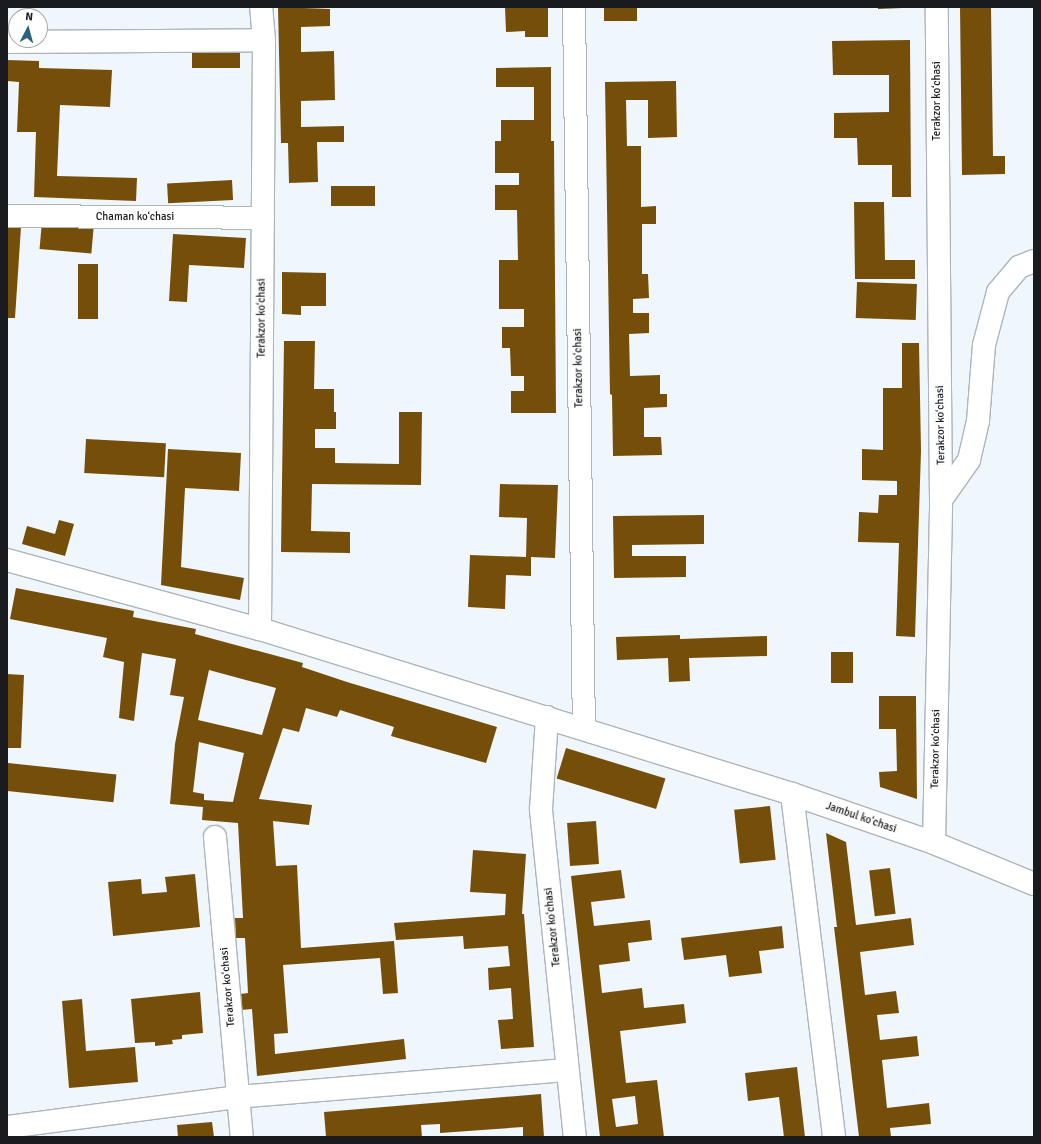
<!DOCTYPE html>
<meta charset="utf-8">
<style>
body{margin:0}
#map{position:relative;width:1041px;height:1144px;overflow:hidden;background:#eff7fd;font-family:Signika,sans-serif}
div>[style]{position:absolute}
.building>*{inset:0;background:#754f09;transform-origin:0 0}
.roads{filter:drop-shadow(1px 0 #aeb4ba) drop-shadow(-1px 0 #aeb4ba) drop-shadow(0 1px #aeb4ba) drop-shadow(0 -1px #aeb4ba)}
.minor>*{height:22px;margin:-11px;padding:0 11px;transform-origin:11px;border-radius:11px;background:#fff}
span{translate:-50% -50%;white-space:nowrap;text-align:center;line-height:1.15;-webkit-text-stroke:4px #fff;paint-order:stroke}
.street-label{font-size:11px;color:#191b1e}
.frame{position:absolute;inset:0;border:8px solid #191b1e;pointer-events:none}
.north{position:absolute;left:8px;top:8px;width:40px;height:40px;box-sizing:border-box;background:#fff;border:1px solid #a3a4a5;border-radius:50%;rotate:6deg;font-size:11px;font-weight:700;line-height:16px;text-align:center;color:#191b1e}
.north::after{content:'';display:block;margin:auto;width:14px;height:18px;background:#29637c;clip-path:polygon(50% 0,100% 100%,50% 72%,0 100%)}
</style>
<div id="map">
<div class="building">
<div style="clip-path:polygon(278px 7px,330px 9px,330px 26px,301px 27px,301px 52px,334px 51px,335px 100px,301px 101px,301px 127px,344px 126px,344px 142px,317px 142px,318px 182px,289px 183px,288px 143px,281px 143px)"></div>
<div style="clip-path:polygon(505px 7px,548px 7px,548px 37px,525px 37px,525px 31px,506px 32px)"></div>
<div style="left:604px;top:7px;width:33px;height:14px"></div>
<div style="clip-path:polygon(878px 7px,902px 7px,902px 8px,878px 9px)"></div>
<div style="clip-path:polygon(960px 7px,991px 7px,993px 156px,1005px 156px,1005px 174px,962px 175px)"></div>
<div style="clip-path:polygon(910px 40px,911px 197px,892px 197px,892px 165px,858px 165px,857px 138px,834px 138px,834px 113px,889px 112px,889px 75px,833px 75px,832px 41px)"></div>
<div style="left:192px;top:46px;width:48px;height:22px"></div>
<div style="clip-path:polygon(7px 60px,39px 61px,39px 68px,112px 70px,110px 107px,60px 105px,57px 176px,137px 178px,136px 201px,34px 197px,36px 132px,17px 132px,19px 82px,7px 81px)"></div>
<div style="clip-path:polygon(551px 67px,551px 141px,554px 141px,556px 413px,511px 413px,511px 391px,524px 391px,524px 376px,511px 376px,510px 348px,502px 348px,502px 327px,524px 327px,524px 309px,499px 309px,499px 260px,518px 260px,517px 210px,495px 210px,495px 185px,519px 185px,519px 173px,495px 173px,495px 141px,501px 141px,501px 120px,534px 120px,534px 87px,496px 87px,496px 68px)"></div>
<div style="clip-path:polygon(676px 81px,677px 137px,648px 138px,648px 100px,626px 100px,627px 146px,641px 146px,641px 207px,656px 206px,656px 224px,642px 224px,642px 274px,648px 274px,649px 298px,633px 299px,633px 313px,649px 313px,649px 333px,629px 334px,630px 376px,660px 375px,660px 394px,667px 394px,667px 407px,644px 408px,644px 437px,661px 437px,662px 455px,613px 456px,612px 395px,610px 394px,605px 82px)"></div>
<div style="left:232px;top:180px;width:20px;height:65px;rotate:87deg"></div>
<div style="left:375px;top:186px;width:20px;height:44px;rotate:90deg"></div>
<div style="clip-path:polygon(854px 202px,884px 202px,885px 260px,915px 260px,915px 279px,855px 279px)"></div>
<div style="left:42px;top:221px;width:52px;height:28px;rotate:5deg"></div>
<div style="clip-path:polygon(7px 226px,21px 227px,15px 318px,7px 318px)"></div>
<div style="clip-path:polygon(173px 234px,246px 238px,244px 268px,189px 265px,187px 302px,169px 301px)"></div>
<div style="left:78px;top:264px;width:20px;height:55px"></div>
<div style="clip-path:polygon(282px 272px,326px 273px,326px 306px,301px 306px,301px 315px,282px 314px)"></div>
<div style="left:857px;top:282px;width:60px;height:36px;rotate:2deg"></div>
<div style="clip-path:polygon(284px 341px,315px 341px,314px 389px,334px 389px,334px 412px,336px 412px,336px 429px,315px 429px,315px 448px,335px 448px,335px 463px,399px 464px,399px 412px,422px 412px,421px 485px,312px 484px,311px 531px,350px 532px,350px 553px,281px 552px)"></div>
<div style="clip-path:polygon(902px 343px,919px 343px,921px 451px,915px 637px,896px 636px,899px 543px,858px 542px,859px 512px,878px 513px,879px 495px,897px 495px,897px 481px,862px 480px,862px 449px,883px 450px,883px 388px,902px 388px)"></div>
<div style="left:86px;top:439px;width:80px;height:34px;rotate:3deg"></div>
<div style="clip-path:polygon(168px 449px,241px 453px,239px 491px,185px 488px,181px 567px,244px 578px,240px 600px,161px 585px)"></div>
<div style="clip-path:polygon(500px 484px,558px 485px,555px 558px,531px 557px,531px 576px,506px 575px,505px 609px,468px 607px,470px 555px,526px 557px,527px 518px,499px 517px)"></div>
<div style="clip-path:polygon(704px 515px,704px 544px,632px 545px,632px 556px,686px 556px,686px 577px,614px 578px,613px 516px)"></div>
<div style="clip-path:polygon(59px 520px,74px 524px,65px 556px,22px 544px,27px 526px,55px 534px)"></div>
<div style="clip-path:polygon(evenodd,16px 588px,134px 611px,133px 617px,196px 629px,195px 634px,303px 663px,302px 667px,347px 682px,497px 727px,486px 763px,391px 736px,394px 727px,340px 710px,337px 717px,306px 708px,299px 732px,283px 728px,259px 799px,312px 805px,309px 825px,273px 821px,276px 866px,297px 865px,301px 948px,394px 941px,398px 993px,383px 994px,380px 958px,283px 965px,288px 1033px,274px 1034px,275px 1054px,404px 1039px,406px 1059px,257px 1076px,252px 1009px,241px 1010px,240px 994px,248px 993px,245px 938px,236px 938px,235px 918px,243px 918px,238px 823px,202px 820px,203px 807px,170px 804px,175px 744px,184px 697px,170px 695px,176px 659px,142px 653px,134px 721px,119px 718px,124px 662px,103px 657px,107px 638px,10px 619px,16px 588px,209px 670px,276px 688px,262px 735px,198px 720px,209px 670px,16px 588px,199px 742px,244px 753px,233px 802px,204px 800px,204px 794px,193px 792px,199px 742px)"></div>
<div style="clip-path:polygon(680px 635px,680px 639px,767px 636px,767px 656px,689px 658px,690px 681px,669px 682px,668px 658px,617px 660px,616px 637px)"></div>
<div style="left:831px;top:652px;width:22px;height:31px"></div>
<div style="clip-path:polygon(7px 674px,24px 675px,21px 748px,7px 748px)"></div>
<div style="clip-path:polygon(879px 696px,916px 696px,917px 799px,880px 787px,879px 772px,897px 771px,896px 729px,879px 729px)"></div>
<div style="left:566px;top:748px;width:104px;height:32px;rotate:17deg"></div>
<div style="left:8px;top:763px;width:109px;height:28px;rotate:6deg"></div>
<div style="left:770px;top:806px;width:54px;height:36px;rotate:84deg"></div>
<div style="left:596px;top:821px;width:43px;height:29px;rotate:86deg"></div>
<div style="clip-path:polygon(826px 833px,846px 842px,856px 925px,911px 918px,914px 945px,860px 952px,865px 995px,896px 991px,899px 1013px,877px 1015px,880px 1040px,917px 1036px,919px 1056px,882px 1060px,887px 1108px,929px 1103px,931px 1124px,890px 1128px,891px 1137px,859px 1137px,834px 927px,837px 927px)"></div>
<div style="clip-path:polygon(473px 850px,526px 854px,522px 914px,524px 914px,534px 1047px,501px 1049px,498px 1020px,513px 1019px,511px 988px,489px 990px,488px 968px,510px 966px,508px 946px,464px 949px,463px 936px,396px 940px,394px 923px,505px 915px,506px 894px,470px 892px)"></div>
<div style="left:890px;top:868px;width:46px;height:21px;rotate:83deg"></div>
<div style="clip-path:polygon(evenodd,621px 870px,625px 898px,591px 902px,594px 926px,650px 920px,652px 940px,628px 943px,630px 961px,599px 965px,602px 993px,642px 988px,644px 1008px,684px 1004px,686px 1023px,620px 1031px,626px 1083px,657px 1080px,664px 1137px,600px 1137px,571px 876px,621px 870px,635px 1096px,638px 1124px,616px 1127px,612px 1099px,635px 1096px)"></div>
<div style="clip-path:polygon(195px 874px,200px 927px,113px 936px,108px 882px,141px 879px,142px 894px,167px 892px,165px 877px)"></div>
<div style="clip-path:polygon(782px 926px,784px 948px,759px 951px,762px 973px,729px 977px,726px 955px,684px 960px,681px 938px)"></div>
<div style="clip-path:polygon(200px 992px,203px 1033px,182px 1035px,182px 1039px,172px 1040px,173px 1044px,155px 1046px,155px 1042px,135px 1043px,131px 999px)"></div>
<div style="clip-path:polygon(82px 999px,86px 1051px,135px 1047px,138px 1082px,69px 1088px,62px 1001px)"></div>
<div style="clip-path:polygon(797px 1067px,805px 1137px,784px 1137px,779px 1097px,748px 1101px,745px 1073px)"></div>
<div style="clip-path:polygon(541px 1094px,544px 1137px,523px 1137px,523px 1127px,440px 1133px,440px 1124px,421px 1125px,422px 1137px,326px 1137px,324px 1112px)"></div>
<div style="clip-path:polygon(212px 1122px,214px 1137px,178px 1137px,177px 1125px)"></div>
</div>
<div class="roads">
<div class="minor">
<div style="left:574px;top:7px;width:721px;rotate:89.21deg"></div>
<div style="left:7px;top:42px;width:257px;rotate:-0.4deg"></div>
<div style="left:7px;top:216px;width:256px;rotate:0.4deg"></div>
<div style="left:941px;top:500px;width:49px;rotate:-55deg"></div>
<div style="left:969px;top:460px;width:40px;rotate:-77deg"></div>
<div style="left:978px;top:421px;width:76px;rotate:-85.5deg"></div>
<div style="left:984px;top:345px;width:55px;rotate:-75.2deg"></div>
<div style="left:998px;top:292px;width:33px;rotate:-50deg"></div>
<div style="left:1019px;top:267px;width:16px;rotate:-22deg"></div>
<div style="left:7px;top:560px;width:262px;rotate:15.3deg"></div>
<div style="left:260px;top:629px;width:557px;rotate:17.23deg"></div>
<div style="left:792px;top:794px;width:150px;rotate:19deg"></div>
<div style="left:934px;top:843px;width:108px;rotate:22.3deg"></div>
<div style="left:260px;top:629px;width:589px;rotate:-89.61deg"></div>
<div style="left:264px;top:40px;width:33px;rotate:-95deg"></div>
<div style="left:547px;top:717px;width:93px;rotate:93.7deg"></div>
<div style="left:541px;top:810px;width:329px;rotate:84.1deg"></div>
<div style="left:792px;top:794px;width:346px;rotate:83deg"></div>
<div style="left:215px;top:837px;width:301px;rotate:84.9deg"></div>
<div style="left:934px;top:843px;width:343px;rotate:-88.8deg"></div>
<div style="left:941px;top:500px;width:493px;rotate:-90.5deg"></div>
<div style="left:7px;top:1127px;width:232px;rotate:-7.4deg"></div>
<div style="left:237px;top:1097px;width:331px;rotate:-4.7deg"></div>
</div>
</div>
<div class="street-label">
<span style="left:937px;top:101px;rotate:-90deg">Terakzor koʻchasi</span>
<span style="left:135px;top:217px">Chaman koʻchasi</span>
<span style="left:262px;top:318px;rotate:-90deg">Terakzor koʻchasi</span>
<span style="left:579px;top:368px;rotate:-91deg">Terakzor koʻchasi</span>
<span style="left:941px;top:425px;rotate:-91deg">Terakzor koʻchasi</span>
<span style="left:936px;top:749px;rotate:-89deg">Terakzor koʻchasi</span>
<span style="left:861px;top:818px;rotate:19deg">Jambul koʻchasi</span>
<span style="left:553px;top:927px;rotate:-96deg">Terakzor koʻchasi</span>
<span style="left:228px;top:987px;rotate:-95deg">Terakzor koʻchasi</span>
</div>
<div class="frame"></div>
<div class="north">N</div>
</div>
